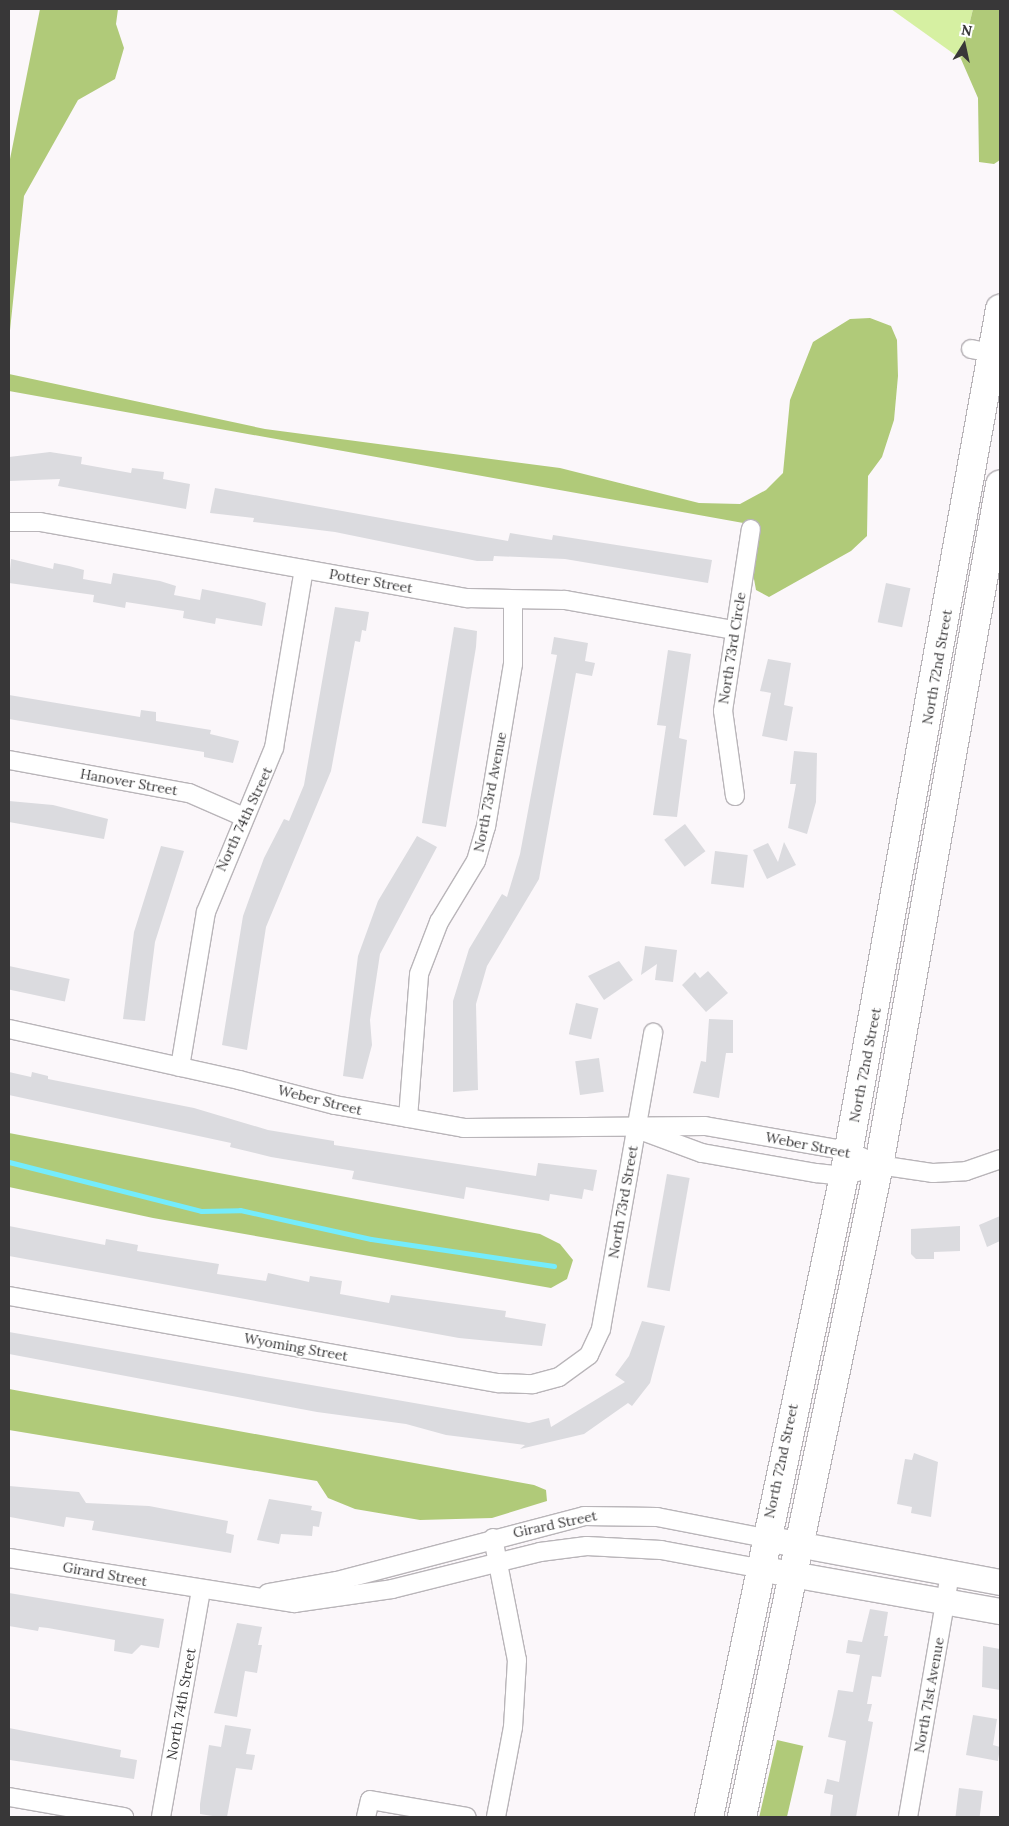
<!DOCTYPE html>
<style>
body{margin:0}
#map{position:relative;width:1009px;height:1826px;overflow:hidden;background:#fbf7fa;font-family:Lora,serif}
div>[style]{position:absolute}
.green>*{inset:0;background:#d6f0a2}
.forest>*{inset:0;background:#b0ca79;transform-origin:0 0}
.stream>*{height:5px;margin:-2.5px;padding:0 2.5px;transform-origin:2.5px;border-radius:2.5px;background:#74ecfc}
.building>*{inset:0;background:#dbdbdf;transform-origin:0 0}
.roads{filter:drop-shadow(1px 0 #b9b5b9) drop-shadow(-1px 0 #b9b5b9) drop-shadow(0 1px #b9b5b9) drop-shadow(0 -1px #b9b5b9)}
.street>*{height:18px;margin:-9px;padding:0 9px;transform-origin:9px;border-radius:9px;background:#fff}
.secondary>*{height:25px;margin:-12.5px;padding:0 12.5px;transform-origin:12.5px;border-radius:12.5px;background:#fff}
.primary>*{height:28px;margin:-14px;padding:0 14px;transform-origin:14px;border-radius:14px;background:#fff}
span{translate:-50% -50%;white-space:nowrap;text-align:center;line-height:1.15;-webkit-text-stroke:4px #fff;paint-order:stroke}
.street-label{font-size:14px;color:#383738}
.frame{position:absolute;inset:0;border:10px solid #383738;pointer-events:none}
.north{position:absolute;left:939px;top:20px;width:50px;height:50px;-webkit-text-stroke:4px #fff;paint-order:stroke;rotate:10deg;font-size:14px;font-weight:700;line-height:20px;text-align:center;color:#383738}
.north::after{content:'';display:block;margin:auto;width:18px;height:22px;background:#383738;clip-path:polygon(50% 0,100% 100%,50% 72%,0 100%)}
</style>
<div id="map">
<div class="green">
<div style="clip-path:polygon(891px 9px,973px 9px,961px 59px)"></div>
</div>
<div class="forest">
<div style="clip-path:polygon(40px 9px,118px 9px,116px 24px,124px 48px,115px 79px,78px 100px,24px 196px,9px 340px,9px 164px)"></div>
<div style="clip-path:polygon(973px 9px,1000px 9px,1000px 160px,994px 164px,979px 162px,978px 98px,961px 59px)"></div>
<div style="clip-path:polygon(870px 318px,891px 326px,897px 340px,898px 376px,894px 420px,882px 457px,868px 476px,867px 536px,851px 551px,769px 597px,756px 590px,752px 568px,760px 526px,9px 391px,9px 374px,265px 429px,560px 468px,699px 503px,740px 504px,766px 490px,783px 473px,790px 400px,813px 342px,850px 319px)"></div>
<div style="clip-path:polygon(9px 1133px,540px 1234px,560px 1244px,573px 1260px,567px 1279px,551px 1288px,153px 1218px,9px 1187px)"></div>
<div style="clip-path:polygon(9px 1389px,534px 1485px,546px 1490px,547px 1501px,492px 1518px,420px 1520px,355px 1509px,328px 1498px,317px 1481px,9px 1430px)"></div>
<div style="left:777px;top:1740px;width:27px;height:78px;rotate:13deg"></div>
</div>
<div class="stream">
<div style="left:9px;top:1162px;width:198px;rotate:14.3deg"></div>
<div style="left:201px;top:1211px;width:39px;rotate:-1deg"></div>
<div style="left:240px;top:1210px;width:134px;rotate:12.5deg"></div>
<div style="left:371px;top:1239px;width:185px;rotate:8.4deg"></div>
</div>
<div class="building">
<div style="clip-path:polygon(50px 452px,82px 457px,81px 464px,131px 473px,132px 468px,164px 472px,163px 479px,190px 484px,186px 509px,58px 486px,60px 479px,9px 481px,9px 457px)"></div>
<div style="clip-path:polygon(215px 488px,508px 541px,510px 533px,552px 540px,553px 535px,712px 560px,708px 583px,565px 559px,494px 556px,493px 561px,477px 561px,335px 532px,253px 522px,254px 518px,210px 513px)"></div>
<div style="clip-path:polygon(11px 559px,53px 569px,54px 563px,69px 566px,84px 570px,83px 579px,111px 584px,113px 573px,160px 581px,176px 586px,174px 595px,200px 600px,202px 589px,252px 599px,266px 603px,262px 626px,216px 618px,215px 624px,183px 618px,184px 611px,126px 602px,125px 608px,93px 602px,94px 595px,9px 583px)"></div>
<div style="left:886px;top:583px;width:25px;height:40px;rotate:12deg"></div>
<div style="clip-path:polygon(335px 607px,369px 612px,366px 631px,362px 630px,360px 642px,355px 641px,331px 771px,266px 927px,247px 1050px,222px 1045px,243px 916px,264px 858px,284px 819px,289px 821px,304px 785px)"></div>
<div style="clip-path:polygon(454px 627px,477px 631px,476px 647px,446px 827px,422px 823px)"></div>
<div style="clip-path:polygon(554px 637px,588px 643px,585px 661px,595px 663px,592px 676px,576px 673px,539px 879px,487px 966px,476px 1004px,478px 1090px,453px 1092px,453px 1001px,469px 949px,502px 894px,507px 897px,520px 854px,557px 655px,551px 654px)"></div>
<div style="clip-path:polygon(668px 650px,691px 654px,679px 738px,687px 740px,677px 817px,653px 815px,666px 726px,657px 725px)"></div>
<div style="clip-path:polygon(768px 659px,791px 663px,784px 705px,793px 707px,787px 741px,762px 736px,771px 693px,760px 691px)"></div>
<div style="clip-path:polygon(9px 695px,140px 717px,141px 710px,156px 712px,156px 721px,211px 730px,210px 734px,239px 741px,233px 763px,204px 757px,204px 752px,9px 719px)"></div>
<div style="clip-path:polygon(794px 751px,817px 753px,816px 802px,807px 834px,788px 828px,796px 784px,790px 784px)"></div>
<div style="clip-path:polygon(9px 801px,53px 805px,108px 819px,104px 839px,9px 822px)"></div>
<div style="left:685px;top:824px;width:34px;height:26px;rotate:53deg"></div>
<div style="clip-path:polygon(417px 836px,437px 847px,380px 954px,370px 1020px,372px 1045px,363px 1079px,343px 1076px,358px 956px,378px 901px)"></div>
<div style="clip-path:polygon(784px 842px,796px 865px,767px 879px,753px 850px,768px 843px,778px 862px)"></div>
<div style="clip-path:polygon(161px 846px,184px 851px,155px 942px,145px 1021px,123px 1019px,134px 932px)"></div>
<div style="left:715px;top:851px;width:33px;height:33px;rotate:7deg"></div>
<div style="clip-path:polygon(645px 946px,677px 950px,673px 982px,655px 980px,657px 964px,641px 975px)"></div>
<div style="clip-path:polygon(619px 961px,633px 980px,604px 1000px,588px 976px)"></div>
<div style="left:9px;top:966px;width:62px;height:23px;rotate:12deg"></div>
<div style="clip-path:polygon(708px 971px,728px 993px,706px 1012px,682px 985px,695px 972px,700px 978px)"></div>
<div style="left:576px;top:1003px;width:23px;height:32px;rotate:13deg"></div>
<div style="clip-path:polygon(709px 1019px,733px 1020px,733px 1053px,726px 1053px,719px 1098px,693px 1093px,701px 1061px,706px 1062px)"></div>
<div style="left:599px;top:1058px;width:34px;height:24px;rotate:82deg"></div>
<div style="clip-path:polygon(9px 1072px,31px 1077px,32px 1072px,48px 1076px,48px 1079px,194px 1108px,268px 1130px,334px 1141px,334px 1145px,536px 1176px,538px 1163px,597px 1170px,593px 1191px,584px 1189px,582px 1199px,550px 1194px,549px 1201px,466px 1187px,464px 1199px,352px 1179px,354px 1171px,271px 1157px,230px 1147px,231px 1143px,9px 1095px)"></div>
<div style="left:667px;top:1174px;width:23px;height:115px;rotate:10deg"></div>
<div style="clip-path:polygon(1000px 1216px,1000px 1241px,987px 1247px,979px 1225px)"></div>
<div style="clip-path:polygon(9px 1226px,105px 1245px,106px 1239px,138px 1245px,137px 1251px,219px 1264px,217px 1274px,266px 1281px,268px 1273px,309px 1282px,310px 1276px,342px 1281px,340px 1294px,389px 1303px,391px 1295px,506px 1311px,505px 1317px,546px 1324px,542px 1346px,459px 1338px,9px 1256px)"></div>
<div style="clip-path:polygon(960px 1226px,960px 1251px,934px 1252px,934px 1259px,916px 1259px,911px 1254px,911px 1229px)"></div>
<div style="clip-path:polygon(642px 1321px,665px 1326px,650px 1383px,632px 1406px,628px 1403px,584px 1434px,520px 1449px,525px 1445px,446px 1435px,406px 1424px,317px 1412px,9px 1354px,9px 1332px,529px 1423px,549px 1418px,551px 1427px,625px 1382px,615px 1375px,629px 1356px)"></div>
<div style="clip-path:polygon(914px 1453px,938px 1462px,931px 1517px,911px 1513px,912px 1507px,897px 1504px,905px 1459px,912px 1460px)"></div>
<div style="clip-path:polygon(9px 1486px,79px 1492px,86px 1503px,149px 1506px,228px 1521px,226px 1533px,234px 1535px,231px 1553px,92px 1530px,94px 1521px,66px 1517px,64px 1527px,10px 1517px)"></div>
<div style="clip-path:polygon(269px 1499px,312px 1506px,311px 1510px,322px 1512px,319px 1527px,313px 1526px,312px 1536px,281px 1534px,279px 1544px,257px 1540px)"></div>
<div style="clip-path:polygon(9px 1593px,164px 1619px,159px 1648px,141px 1645px,132px 1654px,114px 1651px,115px 1640px,48px 1628px,39px 1627px,38px 1631px,9px 1626px)"></div>
<div style="clip-path:polygon(870px 1609px,888px 1612px,884px 1636px,888px 1636px,881px 1677px,872px 1676px,867px 1704px,872px 1704px,868px 1721px,873px 1722px,856px 1817px,830px 1817px,833px 1795px,824px 1793px,827px 1779px,839px 1782px,846px 1741px,828px 1737px,833px 1715px,838px 1690px,853px 1692px,860px 1655px,846px 1653px,848px 1640px,862px 1642px)"></div>
<div style="clip-path:polygon(237px 1623px,262px 1627px,258px 1645px,262px 1645px,257px 1673px,245px 1671px,237px 1717px,214px 1713px)"></div>
<div style="clip-path:polygon(983px 1646px,1000px 1649px,1000px 1690px,982px 1687px)"></div>
<div style="clip-path:polygon(973px 1715px,997px 1719px,993px 1745px,1000px 1747px,998px 1761px,966px 1755px)"></div>
<div style="clip-path:polygon(225px 1725px,251px 1729px,246px 1754px,255px 1755px,252px 1770px,236px 1768px,227px 1817px,219px 1817px,200px 1814px,200px 1804px,209px 1745px,221px 1747px)"></div>
<div style="clip-path:polygon(9px 1728px,121px 1750px,120px 1757px,137px 1760px,134px 1779px,10px 1760px)"></div>
<div style="left:959px;top:1788px;width:24px;height:29px;rotate:7deg"></div>
</div>
<div class="roads">
<div class="street">
<div style="left:971px;top:349px;width:21px;rotate:11deg"></div>
<div style="left:9px;top:522px;width:31px"></div>
<div style="left:40px;top:522px;width:435px;rotate:10.1deg"></div>
<div style="left:468px;top:598px;width:97px;rotate:1.2deg"></div>
<div style="left:565px;top:600px;width:172px;rotate:10.1deg"></div>
<div style="left:9px;top:760px;width:183px;rotate:10.4deg"></div>
<div style="left:189px;top:793px;width:60px;rotate:23.6deg"></div>
<div style="left:735px;top:796px;width:86px;rotate:-98deg"></div>
<div style="left:723px;top:711px;width:184px;rotate:-81.3deg"></div>
<div style="left:9px;top:1029px;width:236px;rotate:12.5deg"></div>
<div style="left:239px;top:1080px;width:99px;rotate:14.6deg"></div>
<div style="left:335px;top:1105px;width:131px;rotate:10.1deg"></div>
<div style="left:464px;top:1128px;width:241px;rotate:-0.5deg"></div>
<div style="left:705px;top:1126px;width:145px;rotate:9.9deg"></div>
<div style="left:848px;top:1151px;width:34px;rotate:24deg"></div>
<div style="left:879px;top:1165px;width:55px;rotate:8.4deg"></div>
<div style="left:933px;top:1173px;width:33px;rotate:-3deg"></div>
<div style="left:966px;top:1171px;width:36px;rotate:-19deg"></div>
<div style="left:180px;top:1067px;width:157px;rotate:-80.5deg"></div>
<div style="left:206px;top:912px;width:178px;rotate:-67.5deg"></div>
<div style="left:274px;top:748px;width:181px;rotate:-80.5deg"></div>
<div style="left:408px;top:1118px;width:144px;rotate:-85.6deg"></div>
<div style="left:419px;top:974px;width:56px;rotate:-69deg"></div>
<div style="left:439px;top:922px;width:71px;rotate:-58.8deg"></div>
<div style="left:476px;top:861px;width:35px;rotate:-74deg"></div>
<div style="left:486px;top:827px;width:165px;rotate:-80.6deg"></div>
<div style="left:513px;top:664px;width:63px;rotate:-90deg"></div>
<div style="left:637px;top:1129px;width:69px;rotate:20.3deg"></div>
<div style="left:702px;top:1153px;width:116px;rotate:10deg"></div>
<div style="left:816px;top:1173px;width:28px;rotate:6deg"></div>
<div style="left:844px;top:1176px;width:37px;rotate:-17deg"></div>
<div style="left:9px;top:1296px;width:498px;rotate:10.1deg"></div>
<div style="left:499px;top:1383px;width:34px;rotate:2deg"></div>
<div style="left:533px;top:1384px;width:27px;rotate:-15deg"></div>
<div style="left:559px;top:1377px;width:37px;rotate:-36deg"></div>
<div style="left:589px;top:1355px;width:29px;rotate:-65deg"></div>
<div style="left:601px;top:1329px;width:301px;rotate:-80deg"></div>
<div style="left:493px;top:1538px;width:124px;rotate:78.9deg"></div>
<div style="left:517px;top:1660px;width:67px;rotate:93.4deg"></div>
<div style="left:513px;top:1727px;width:92px;rotate:100.7deg"></div>
<div style="left:9px;top:1558px;width:289px;rotate:9deg"></div>
<div style="left:294px;top:1603px;width:99px;rotate:-8.1deg"></div>
<div style="left:392px;top:1589px;width:153px;rotate:-14deg"></div>
<div style="left:540px;top:1552px;width:47px;rotate:-7.3deg"></div>
<div style="left:587px;top:1546px;width:74px;rotate:3.1deg"></div>
<div style="left:661px;top:1550px;width:99px;rotate:10.5deg"></div>
<div style="left:268px;top:1593px;width:70px;rotate:-9.9deg"></div>
<div style="left:337px;top:1581px;width:255px;rotate:-14.7deg"></div>
<div style="left:584px;top:1516px;width:73px;rotate:0.8deg"></div>
<div style="left:657px;top:1517px;width:110px;rotate:11deg"></div>
<div style="left:9px;top:1797px;width:117px;rotate:9.9deg"></div>
<div style="left:161px;top:1817px;width:230px;rotate:-80deg"></div>
<div style="left:366px;top:1817px;width:17px;rotate:-77deg"></div>
<div style="left:370px;top:1800px;width:98px;rotate:9.9deg"></div>
<div style="left:908px;top:1817px;width:247px;rotate:-80.2deg"></div>
</div>
<div class="secondary">
<div style="left:765px;top:1538px;width:239px;rotate:10.6deg"></div>
<div style="left:758px;top:1568px;width:246px;rotate:10.1deg"></div>
</div>
<div class="primary">
<div style="left:709px;top:1817px;width:655px;rotate:-78.11deg"></div>
<div style="left:844px;top:1176px;width:881px;rotate:-79.8deg"></div>
<div style="left:742px;top:1817px;width:666px;rotate:-78.13deg"></div>
<div style="left:879px;top:1165px;width:691px;rotate:-79.91deg"></div>
</div>
</div>
<div class="street-label">
<span style="left:371px;top:581px;rotate:10deg">Potter Street</span>
<span style="left:732px;top:648px;rotate:-81deg">North 73rd Circle</span>
<span style="left:937px;top:667px;rotate:-80deg">North 72nd Street</span>
<span style="left:129px;top:782px;rotate:10deg">Hanover Street</span>
<span style="left:490px;top:792px;rotate:-79deg">North 73rd Avenue</span>
<span style="left:244px;top:819px;rotate:-65deg">North 74th Street</span>
<span style="left:865px;top:1065px;rotate:-79deg">North 72nd Street</span>
<span style="left:320px;top:1100px;rotate:14deg">Weber Street</span>
<span style="left:808px;top:1145px;rotate:11deg">Weber Street</span>
<span style="left:623px;top:1202px;rotate:-80deg">North 73rd Street</span>
<span style="left:296px;top:1347px;rotate:10deg">Wyoming Street</span>
<span style="left:781px;top:1461px;rotate:-78deg">North 72nd Street</span>
<span style="left:555px;top:1524px;rotate:-12deg">Girard Street</span>
<span style="left:105px;top:1574px;rotate:10deg">Girard Street</span>
<span style="left:929px;top:1695px;rotate:-80deg">North 71st Avenue</span>
<span style="left:181px;top:1704px;rotate:-80deg">North 74th Street</span>
</div>
<div class="frame"></div>
<div class="north">N</div>
</div>
